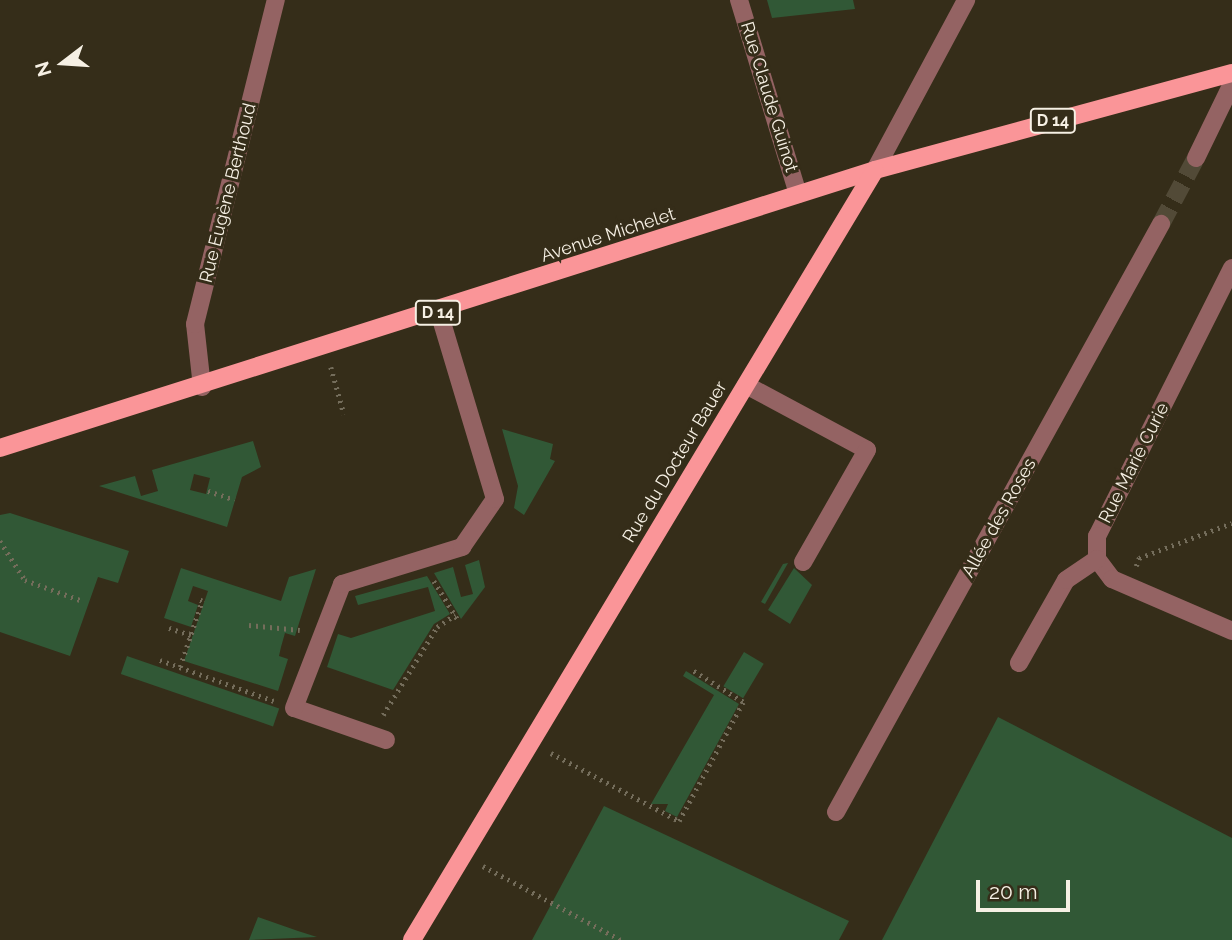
<!DOCTYPE html>
<meta charset="utf-8">
<style>
body{margin:0}
#map{position:relative;width:1232px;height:940px;overflow:hidden;background:#352d19;font-family:Raleway,sans-serif}
div>[style]{position:absolute}
.green>*{inset:0;background:#315836;transform-origin:0 0}
.minor-tunnel>*{height:18px;margin-top:-9px;transform-origin:0;background:repeating-linear-gradient(90deg,#524a37 0 18px,transparent 0 27px)}
.path>*{height:4.5px;margin-top:-2.25px;transform-origin:0;background:repeating-linear-gradient(90deg,#746d5b 0 2px,transparent 0 7px)}
.minor>*{height:18px;margin:-9px;padding:0 9px;transform-origin:9px;border-radius:9px;background:#946363}
.major>*{height:18px;margin:-9px;padding:0 9px;transform-origin:9px;border-radius:9px;background:#fa9598}
span{translate:-50% -50%;white-space:nowrap;text-align:center;line-height:1.15;-webkit-text-stroke:6px #352d19;paint-order:stroke}
.shield-label span{padding:2px 5px;background:#352d19;border:2px solid;border-radius:5px;-webkit-text-stroke-width:0}
.shield-label{font-size:16px;color:#f6f0e4;font-weight:700}
.street-label{font-size:18px;color:#f6f0e4}
.north{position:absolute;left:28px;top:28px;width:70px;height:70px;-webkit-text-stroke:5px #352d19;paint-order:stroke;rotate:253deg;font-size:19px;font-weight:700;line-height:28px;text-align:center;color:#f6f0e4}
.north::after{content:'';display:block;margin:auto;width:24px;height:32px;background:#f6f0e4;clip-path:polygon(50% 0,100% 100%,50% 72%,0 100%)}
.scale{position:absolute;left:976px;top:880px;width:94px;height:32px;box-sizing:border-box;border:4px solid #f6f0e4;border-top:0;padding-left:9px;font-size:21px;line-height:24px;white-space:nowrap;color:#f6f0e4;-webkit-text-stroke:5px #352d19;paint-order:stroke}
</style>
<div id="map">
<div class="green">
<div style="clip-path:polygon(767px 0,853px 0,855px 9px,772px 18px)"></div>
<div style="clip-path:polygon(502px 429px,553px 444px,550px 459px,555px 461px,524px 515px,514px 508px,518px 486px)"></div>
<div style="clip-path:polygon(evenodd,253px 441px,261px 467px,242px 477px,227px 527px,99px 486px,135px 476px,141px 496px,158px 491px,152px 470px,253px 441px,194px 474px,210px 478px,206px 494px,190px 490px,194px 474px)"></div>
<div style="clip-path:polygon(10px 513px,129px 551px,118px 583px,98px 577px,70px 656px,0 632px,0 515px)"></div>
<div style="clip-path:polygon(479px 560px,485px 587px,461px 619px,434px 573px,453px 567px,461px 597px,473px 594px,465px 565px)"></div>
<div style="clip-path:polygon(788px 563px,765px 604px,761px 602px,783px 564px)"></div>
<div style="clip-path:polygon(181px 568px,281px 601px,289px 577px,316px 569px,295px 636px,285px 633px,281px 647px,279px 656px,288px 659px,278px 691px,184px 661px,208px 591px,193px 586px,188px 601px,198px 605px,191px 627px,164px 618px)"></div>
<div style="clip-path:polygon(794px 568px,812px 585px,790px 624px,768px 610px)"></div>
<div style="clip-path:polygon(427px 576px,450px 614px,434px 624px,393px 690px,327px 667px,338px 634px,351px 638px,435px 611px,428px 587px,358px 605px,355px 596px)"></div>
<div style="left:744px;top:652px;width:23px;height:40px;rotate:31deg"></div>
<div style="left:127px;top:656px;width:161px;height:19px;rotate:19deg"></div>
<div style="clip-path:polygon(686px 671px,739px 704px,677px 817px,665px 811px,668px 804px,651px 804px,714px 695px,683px 676px)"></div>
<div style="clip-path:polygon(998px 717px,1232px 838px,1232px 940px,882px 940px)"></div>
<div style="clip-path:polygon(604px 806px,849px 921px,839px 940px,532px 940px)"></div>
<div style="clip-path:polygon(258px 917px,298px 931px,317px 937px,249px 940px)"></div>
</div>
<div class="minor-tunnel">
<div style="left:1161px;top:224px;width:75px;rotate:-62.1deg"></div>
</div>
<div class="path">
<div style="left:331px;top:367px;width:49px;rotate:74.5deg"></div>
<div style="left:208px;top:491px;width:28px;rotate:18deg"></div>
<div style="left:0;top:541px;width:46px;rotate:57.3deg"></div>
<div style="left:25px;top:580px;width:59px;rotate:20deg"></div>
<div style="left:1136px;top:566px;width:9px;rotate:-69deg"></div>
<div style="left:1139px;top:558px;width:99px;rotate:-20.6deg"></div>
<div style="left:434px;top:581px;width:46px;rotate:58.4deg"></div>
<div style="left:249px;top:625px;width:51px;rotate:5.6deg"></div>
<div style="left:169px;top:628px;width:23px;rotate:18deg"></div>
<div style="left:160px;top:660px;width:121px;rotate:19.8deg"></div>
<div style="left:180px;top:667px;width:70px;rotate:-71.6deg"></div>
<div style="left:202px;top:601px;width:5px;rotate:-158deg"></div>
<div style="left:383px;top:715px;width:103px;rotate:-58.5deg"></div>
<div style="left:437px;top:627px;width:22px;rotate:-34deg"></div>
<div style="left:551px;top:753px;width:145px;rotate:28deg"></div>
<div style="left:679px;top:821px;width:135px;rotate:-61.7deg"></div>
<div style="left:743px;top:702px;width:62px;rotate:-148.1deg"></div>
<div style="left:483px;top:866px;width:157px;rotate:28.2deg"></div>
</div>
<div class="minor">
<div style="left:739px;top:0;width:203px;rotate:73.1deg"></div>
<div style="left:1196px;top:158px;width:82px;rotate:-64.1deg"></div>
<div style="left:875px;top:170px;width:193px;rotate:-61.8deg"></div>
<div style="left:1232px;top:268px;width:300px;rotate:116.7deg"></div>
<div style="left:1097px;top:536px;width:23px;rotate:90deg"></div>
<div style="left:1097px;top:559px;width:25px;rotate:53deg"></div>
<div style="left:1112px;top:579px;width:131px;rotate:23.4deg"></div>
<div style="left:746px;top:385px;width:137px;rotate:28.2deg"></div>
<div style="left:867px;top:450px;width:129px;rotate:119.7deg"></div>
<div style="left:202px;top:387px;width:63px;rotate:-96.3deg"></div>
<div style="left:195px;top:324px;width:334px;rotate:-76deg"></div>
<div style="left:1019px;top:663px;width:95px;rotate:-60.5deg"></div>
<div style="left:1066px;top:580px;width:37px;rotate:-34deg"></div>
<div style="left:386px;top:740px;width:97px;rotate:-160.8deg"></div>
<div style="left:294px;top:708px;width:133px;rotate:-68.8deg"></div>
<div style="left:342px;top:584px;width:126px;rotate:-17.1deg"></div>
<div style="left:462px;top:547px;width:58px;rotate:-55.5deg"></div>
<div style="left:495px;top:499px;width:195px;rotate:-106.7deg"></div>
<div style="left:836px;top:812px;width:672px;rotate:-61.07deg"></div>
</div>
<div class="major">
<div style="left:0;top:448px;width:918px;rotate:-17.63deg"></div>
<div style="left:875px;top:170px;width:370px;rotate:-15.2deg"></div>
<div style="left:412px;top:940px;width:898px;rotate:-58.98deg"></div>
</div>
<div class="shield-label">
<span style="left:1053px;top:121px">D 14</span>
<span style="left:438px;top:313px">D 14</span>
</div>
<div class="street-label">
<span style="left:769px;top:97px;rotate:73deg">Rue Claude Guinot</span>
<span style="left:228px;top:193px;rotate:-76deg">Rue Eugène Berthoud</span>
<span style="left:608px;top:235px;rotate:-18deg">Avenue Michelet</span>
<span style="left:675px;top:462px;rotate:-59deg">Rue du Docteur Bauer</span>
<span style="left:1134px;top:463px;rotate:-63deg">Rue Marie Curie</span>
<span style="left:999px;top:518px;rotate:-61deg">Allée des Roses</span>
</div>
<div class="north">N</div>
<div class="scale">20 m</div>
</div>
